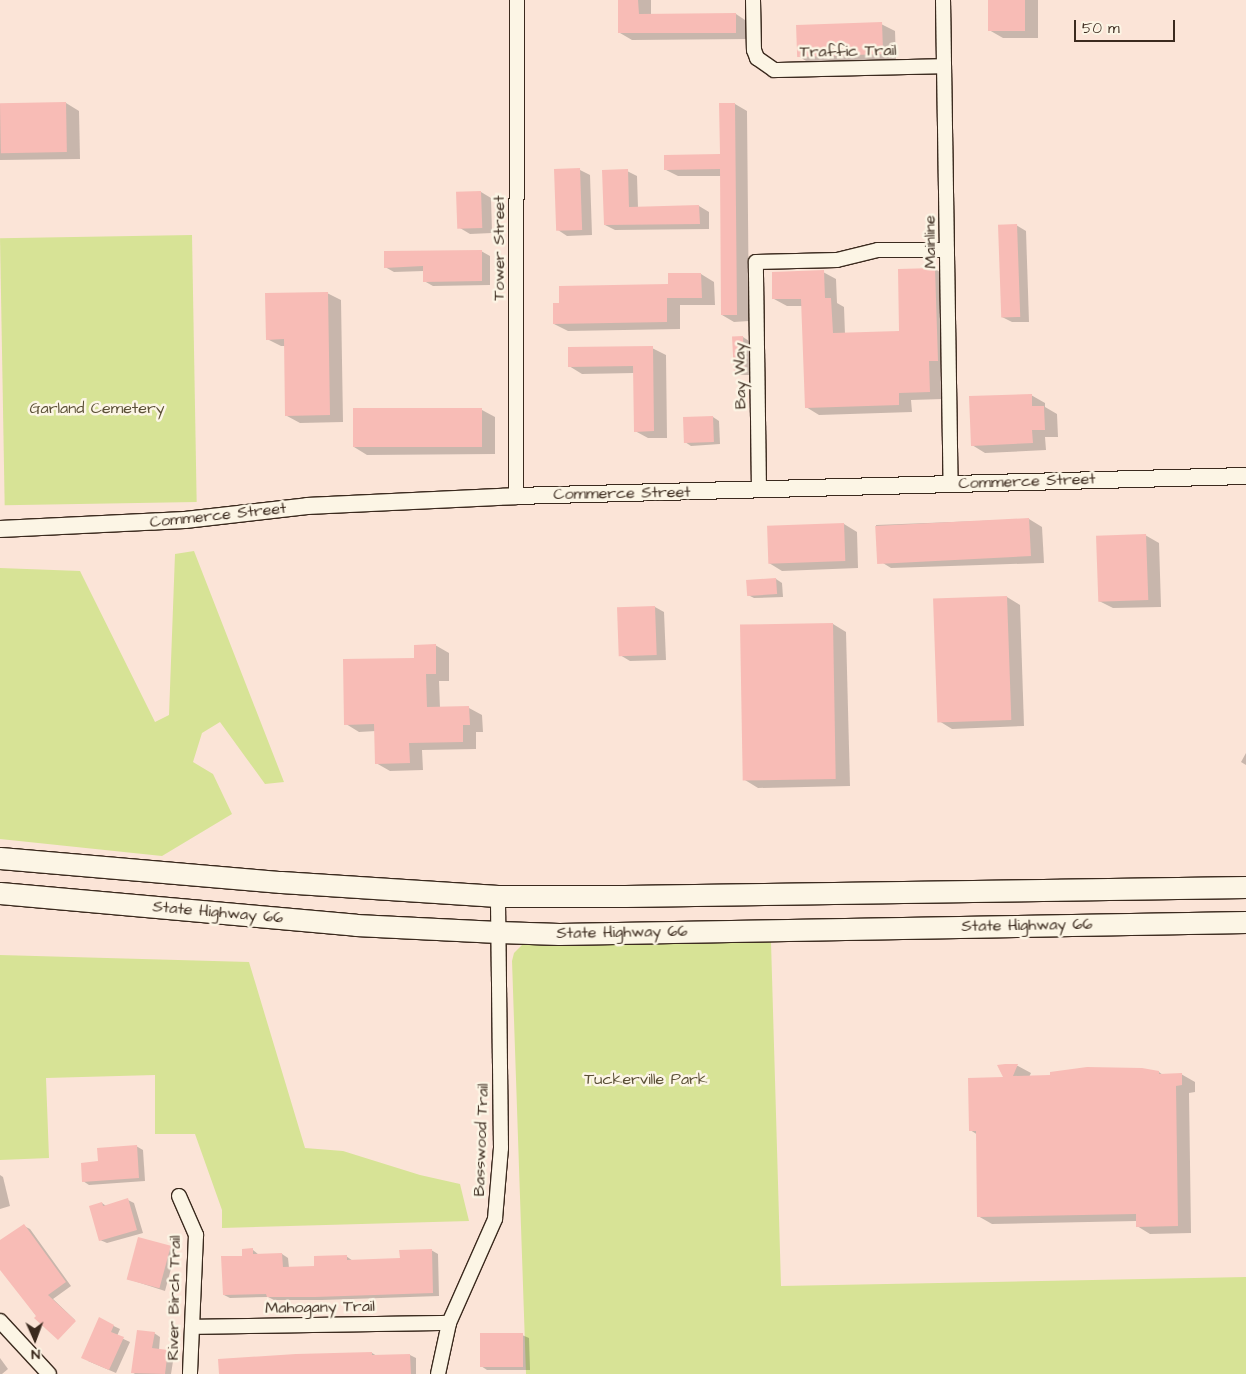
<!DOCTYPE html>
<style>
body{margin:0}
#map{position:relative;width:1246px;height:1374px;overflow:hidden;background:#fbe4d7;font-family:"Architects Daughter",sans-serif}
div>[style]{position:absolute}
.green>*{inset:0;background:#d7e396;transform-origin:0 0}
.shadow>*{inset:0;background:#0003}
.building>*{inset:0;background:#f8bcb6;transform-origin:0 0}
.roads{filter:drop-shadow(1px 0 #3b2a1e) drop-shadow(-1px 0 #3b2a1e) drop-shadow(0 1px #3b2a1e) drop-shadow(0 -1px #3b2a1e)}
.minor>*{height:14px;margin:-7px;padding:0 7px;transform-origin:7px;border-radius:7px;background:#fcf5e5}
.tertiary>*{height:16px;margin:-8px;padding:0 8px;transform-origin:8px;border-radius:8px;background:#fcf5e5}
.primary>*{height:21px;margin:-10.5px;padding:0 10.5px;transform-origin:10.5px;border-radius:10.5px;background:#fcf5e5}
span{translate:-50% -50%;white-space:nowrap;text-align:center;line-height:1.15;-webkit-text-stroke:5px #fcf5e5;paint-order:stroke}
.street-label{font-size:16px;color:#3b2a1e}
.park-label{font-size:16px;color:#5a4f36}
.north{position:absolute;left:10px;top:1314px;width:50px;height:50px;-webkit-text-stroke:4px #fcf5e5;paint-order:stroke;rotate:178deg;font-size:14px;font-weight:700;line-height:20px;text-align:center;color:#3b2a1e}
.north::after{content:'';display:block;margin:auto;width:18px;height:22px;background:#3b2a1e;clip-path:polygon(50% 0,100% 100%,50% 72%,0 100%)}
.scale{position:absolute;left:1074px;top:20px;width:101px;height:22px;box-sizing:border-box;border:2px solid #3b2a1e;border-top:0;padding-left:6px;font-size:15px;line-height:18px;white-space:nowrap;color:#3b2a1e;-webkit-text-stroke:4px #fcf5e5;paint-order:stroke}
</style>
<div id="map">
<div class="green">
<div style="left:192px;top:235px;width:267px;height:192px;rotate:89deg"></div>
<div style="clip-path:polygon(194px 551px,284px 782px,265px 784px,220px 722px,202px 733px,193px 762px,213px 774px,232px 814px,162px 856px,0 839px,0 568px,80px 571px,155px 722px,169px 715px,175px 554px)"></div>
<div style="clip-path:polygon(771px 942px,781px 1286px,1246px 1277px,1246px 1374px,526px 1374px,512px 961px,514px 953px,522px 945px,527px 944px)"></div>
<div style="clip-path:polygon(0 955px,249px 962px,305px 1148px,343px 1151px,420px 1175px,460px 1184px,469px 1221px,222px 1228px,222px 1210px,195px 1134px,155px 1134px,155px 1075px,46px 1078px,49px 1158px,0 1160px)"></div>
</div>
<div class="shadow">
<div style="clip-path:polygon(619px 0,651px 0,651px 15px,736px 14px,748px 22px,749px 39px,632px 40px,620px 33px)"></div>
<div style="clip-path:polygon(990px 0,1038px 0,1038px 38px,1003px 38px,989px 30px)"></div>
<div style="clip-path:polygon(881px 24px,895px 31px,896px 61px,811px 64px,798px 56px)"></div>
<div style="clip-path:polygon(66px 103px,79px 111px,80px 159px,0 160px,0 104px)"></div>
<div style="clip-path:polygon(735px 104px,747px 111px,749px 321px,734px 322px,722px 315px,721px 176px,678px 176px,666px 170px,721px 155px,720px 105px)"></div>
<div style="clip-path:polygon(580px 170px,590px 175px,592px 235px,567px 236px,558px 230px)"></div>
<div style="clip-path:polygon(627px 171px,637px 176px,638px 208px,699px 206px,709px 212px,709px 229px,615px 230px,605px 225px)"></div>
<div style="clip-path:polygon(481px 192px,491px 198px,492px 233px,470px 234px,460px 228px,457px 193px)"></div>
<div style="clip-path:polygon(1016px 225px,1026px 231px,1029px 322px,1012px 322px,1002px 317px)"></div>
<div style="clip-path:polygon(481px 251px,490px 256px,490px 285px,433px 286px,424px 281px,424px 271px,394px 272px,385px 267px)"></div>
<div style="clip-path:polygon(935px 269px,948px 277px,951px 368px,942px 368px,943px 399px,911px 400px,912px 412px,819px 415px,806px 407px,803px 306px,787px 306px,774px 299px,823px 272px,836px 279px,837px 303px,844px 307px,845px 334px,901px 332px)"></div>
<div style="clip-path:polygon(701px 274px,714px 282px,715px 305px,680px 305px,680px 329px,568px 331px,554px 324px,561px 304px,669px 285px,669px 275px)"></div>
<div style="clip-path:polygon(327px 293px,341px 300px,343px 422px,300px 423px,287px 416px,285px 346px,281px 346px,267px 339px)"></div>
<div style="clip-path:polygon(743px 337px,749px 341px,750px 375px,741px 375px,735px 372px)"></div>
<div style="clip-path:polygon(652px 348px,666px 355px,667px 438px,648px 438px,635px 431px,634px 373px,582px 374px,569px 366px)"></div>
<div style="clip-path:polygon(1031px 395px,1045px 403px,1045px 407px,1057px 414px,1058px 437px,1045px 437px,1046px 450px,985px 453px,972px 445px)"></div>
<div style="clip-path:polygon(482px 410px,495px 417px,495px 454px,367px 455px,354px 447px)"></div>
<div style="clip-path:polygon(713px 417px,719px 421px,720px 444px,691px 446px,685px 442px,684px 418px)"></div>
<div style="clip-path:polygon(1029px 519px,1042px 527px,1044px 563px,891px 568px,878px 560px,876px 525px)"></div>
<div style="clip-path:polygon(844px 524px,857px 532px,858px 568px,782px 571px,769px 563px)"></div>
<div style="clip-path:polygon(1145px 535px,1159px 543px,1161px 607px,1113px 608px,1099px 601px)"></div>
<div style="clip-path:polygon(776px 579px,782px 583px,783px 597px,754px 598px,748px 595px)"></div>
<div style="clip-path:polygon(1007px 597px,1020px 605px,1024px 726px,952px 729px,939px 721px)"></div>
<div style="clip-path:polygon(655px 607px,664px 612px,666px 660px,630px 661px,620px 655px)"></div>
<div style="clip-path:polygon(833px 624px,846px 632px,850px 786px,758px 788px,745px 780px)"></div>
<div style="clip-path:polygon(435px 645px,449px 653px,449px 681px,439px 681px,440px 708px,469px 708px,482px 715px,483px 732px,476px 732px,476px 749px,422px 750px,423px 770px,390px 771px,376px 763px,376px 731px,359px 732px,346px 724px,416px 659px)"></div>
<div style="clip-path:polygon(1246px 753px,1246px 765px,1241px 762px)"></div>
<div style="clip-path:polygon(1005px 1065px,1018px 1066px,1031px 1073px,1029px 1077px,1159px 1072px,1163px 1075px,1181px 1074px,1195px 1082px,1195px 1092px,1189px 1093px,1191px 1233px,1150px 1234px,1137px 1226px,1137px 1221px,992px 1224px,978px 1216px,978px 1135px,970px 1130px,1005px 1078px)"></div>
<div style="clip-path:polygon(136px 1146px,143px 1150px,145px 1181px,89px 1185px,83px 1181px,99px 1163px)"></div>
<div style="clip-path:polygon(0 1175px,3px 1177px,10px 1206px,0 1209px)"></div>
<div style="clip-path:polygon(128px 1200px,134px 1203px,143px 1233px,107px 1243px,100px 1240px,102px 1203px,106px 1206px)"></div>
<div style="clip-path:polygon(24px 1226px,30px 1229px,71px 1286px,53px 1299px,75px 1320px,56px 1334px,37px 1317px,0 1266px,0 1241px)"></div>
<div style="clip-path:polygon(170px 1247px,176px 1250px,165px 1291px,128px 1279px)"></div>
<div style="clip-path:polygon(253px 1250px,259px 1255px,282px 1254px,288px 1258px,289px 1268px,315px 1267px,346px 1256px,353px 1261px,401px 1259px,431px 1250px,438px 1254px,439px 1296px,322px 1300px,274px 1300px,268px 1297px,230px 1298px,224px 1295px,243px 1257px)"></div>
<div style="clip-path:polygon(99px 1319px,120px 1329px,117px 1336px,130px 1342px,116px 1373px,88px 1361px)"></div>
<div style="clip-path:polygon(154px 1333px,160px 1337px,159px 1350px,174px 1355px,171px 1374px,135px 1374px,132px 1372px)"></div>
<div style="clip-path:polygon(522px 1335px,529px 1338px,530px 1370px,487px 1370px,481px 1366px)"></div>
<div style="clip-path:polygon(372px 1353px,377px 1356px,410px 1355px,416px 1358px,416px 1374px,220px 1374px)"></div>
<div style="clip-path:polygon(0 1358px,8px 1369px,2px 1374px,0 1374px)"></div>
</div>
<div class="building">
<div style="clip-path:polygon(618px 0,638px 0,639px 14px,736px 13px,736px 33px,618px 33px)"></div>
<div style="left:988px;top:0;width:37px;height:31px"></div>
<div style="left:882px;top:22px;width:32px;height:86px;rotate:88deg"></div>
<div style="left:66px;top:102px;width:50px;height:66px;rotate:89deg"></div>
<div style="clip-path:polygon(719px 103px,735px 103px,737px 315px,721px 315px,720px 169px,664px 170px,664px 155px,720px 154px)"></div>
<div style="left:580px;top:168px;width:62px;height:26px;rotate:88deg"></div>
<div style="clip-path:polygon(628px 169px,629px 207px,699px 205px,700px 224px,604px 225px,602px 170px)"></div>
<div style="left:481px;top:191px;width:37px;height:25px;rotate:88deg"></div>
<div style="left:1017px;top:224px;width:93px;height:19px;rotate:88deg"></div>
<div style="clip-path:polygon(482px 250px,482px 281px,423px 282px,423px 266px,384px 268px,384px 251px)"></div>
<div style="clip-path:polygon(935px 268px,938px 361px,929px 361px,930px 392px,899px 393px,899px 405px,805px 408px,801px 299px,772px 299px,772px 272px,824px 270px,825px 298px,831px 298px,833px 333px,899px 331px,898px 269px)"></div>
<div style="clip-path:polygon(668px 273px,701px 273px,702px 298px,667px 298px,667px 322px,553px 324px,553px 303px,559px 303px,559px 286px,668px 284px)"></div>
<div style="clip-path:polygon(328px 292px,330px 415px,285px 416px,284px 339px,266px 340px,265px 293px)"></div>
<div style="left:743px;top:336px;width:36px;height:11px;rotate:87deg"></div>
<div style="clip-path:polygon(653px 346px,654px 431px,634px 432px,633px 366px,568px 367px,568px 347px)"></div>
<div style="clip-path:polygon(1032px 394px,1032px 406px,1044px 406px,1045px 430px,1032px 430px,1033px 443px,971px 446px,969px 396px)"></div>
<div style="left:482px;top:408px;width:39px;height:129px;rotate:90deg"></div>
<div style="left:713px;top:416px;width:26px;height:30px;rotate:88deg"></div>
<div style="left:1029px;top:518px;width:38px;height:154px;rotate:87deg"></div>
<div style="left:844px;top:523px;width:38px;height:77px;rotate:88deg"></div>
<div style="left:1146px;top:534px;width:66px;height:50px;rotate:88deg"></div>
<div style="left:776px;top:578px;width:16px;height:30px;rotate:86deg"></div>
<div style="left:1007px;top:596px;width:124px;height:74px;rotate:88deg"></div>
<div style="left:655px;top:606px;width:49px;height:38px;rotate:88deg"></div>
<div style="left:833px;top:623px;width:156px;height:93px;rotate:89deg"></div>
<div style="clip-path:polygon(436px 644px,436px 674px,426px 674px,427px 707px,469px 706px,470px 725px,463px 725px,463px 742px,409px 743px,410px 763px,375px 764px,374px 724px,344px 725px,343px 659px,414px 658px,414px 645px)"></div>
<div style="clip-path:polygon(1005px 1064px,1018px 1064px,1013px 1076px,1050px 1075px,1050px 1072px,1087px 1067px,1142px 1068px,1159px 1071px,1159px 1074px,1182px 1073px,1182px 1085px,1176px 1086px,1178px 1226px,1136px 1227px,1136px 1214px,977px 1217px,976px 1131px,969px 1131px,968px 1078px,1003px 1077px,997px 1065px)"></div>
<div style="clip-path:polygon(137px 1145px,139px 1178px,82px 1182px,81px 1163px,98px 1161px,97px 1148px)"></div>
<div style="clip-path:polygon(128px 1198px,137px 1230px,99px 1241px,89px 1206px,102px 1202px,103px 1206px)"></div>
<div style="clip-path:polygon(24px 1224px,66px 1282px,48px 1295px,76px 1321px,58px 1340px,34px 1318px,36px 1316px,0 1270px,0 1240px)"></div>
<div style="left:138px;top:1237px;width:34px;height:44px;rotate:15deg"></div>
<div style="clip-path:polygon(253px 1248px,253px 1254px,282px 1253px,283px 1267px,314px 1266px,314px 1256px,347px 1255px,347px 1260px,400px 1258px,399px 1250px,432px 1249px,433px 1293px,315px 1297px,267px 1297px,266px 1294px,223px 1295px,221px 1256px,242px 1256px,242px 1249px)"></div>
<div style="clip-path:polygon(99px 1317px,114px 1325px,111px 1332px,124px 1337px,109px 1370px,81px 1358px)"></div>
<div style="clip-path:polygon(137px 1330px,155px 1332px,152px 1348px,168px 1350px,165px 1374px,131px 1373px)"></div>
<div style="left:480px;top:1333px;width:43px;height:34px"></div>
<div style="clip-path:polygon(372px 1352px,372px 1355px,410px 1354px,411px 1374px,219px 1374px,218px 1359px,296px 1354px)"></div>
</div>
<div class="roads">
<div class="minor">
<div style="left:753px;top:0;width:50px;rotate:88.9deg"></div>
<div style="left:754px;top:50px;width:9px;rotate:69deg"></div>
<div style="left:757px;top:58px;width:21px;rotate:35deg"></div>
<div style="left:774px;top:70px;width:170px;rotate:-1.3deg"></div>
<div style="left:943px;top:0;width:483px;rotate:89.1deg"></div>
<div style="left:759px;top:490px;width:228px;rotate:-90.8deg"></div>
<div style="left:756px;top:262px;width:81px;rotate:-1.4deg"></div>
<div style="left:837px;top:260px;width:42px;rotate:-13.7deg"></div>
<div style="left:878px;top:250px;width:69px"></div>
<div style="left:516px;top:496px;width:496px;rotate:-89.9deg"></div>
<div style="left:179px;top:1196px;width:43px;rotate:66.4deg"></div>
<div style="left:196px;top:1235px;width:139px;rotate:92.5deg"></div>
<div style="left:0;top:1321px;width:72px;rotate:47.2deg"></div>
<div style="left:192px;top:1327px;width:257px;rotate:-0.9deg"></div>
<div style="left:438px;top:1374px;width:52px;rotate:-77.8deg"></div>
<div style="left:449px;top:1323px;width:114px;rotate:-66.1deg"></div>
<div style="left:495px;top:1219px;width:71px;rotate:-85.2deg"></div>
<div style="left:501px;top:1148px;width:252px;rotate:-90.7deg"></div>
</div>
<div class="tertiary">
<div style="left:0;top:529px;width:185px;rotate:-2.8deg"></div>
<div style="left:185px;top:520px;width:123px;rotate:-6.5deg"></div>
<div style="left:307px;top:506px;width:209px;rotate:-2.7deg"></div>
<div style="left:516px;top:496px;width:730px;rotate:-1.57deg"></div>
</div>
<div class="primary">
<div style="left:0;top:858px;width:282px;rotate:4.9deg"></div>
<div style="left:281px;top:882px;width:217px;rotate:3.7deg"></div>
<div style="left:498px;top:896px;width:127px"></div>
<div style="left:625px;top:896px;width:621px;rotate:-0.83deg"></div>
<div style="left:0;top:893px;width:357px;rotate:5.1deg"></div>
<div style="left:356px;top:925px;width:142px;rotate:2.8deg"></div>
<div style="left:498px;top:932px;width:61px;rotate:1.9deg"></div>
<div style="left:559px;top:934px;width:687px;rotate:-1deg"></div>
</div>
</div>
<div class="street-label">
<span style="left:848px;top:51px;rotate:-1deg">Traffic Trail</span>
<span style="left:930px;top:242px;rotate:-91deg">Mainline</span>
<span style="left:499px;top:248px;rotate:-90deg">Tower Street</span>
<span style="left:740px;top:376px;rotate:-91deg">Bay Way</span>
<span style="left:1027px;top:481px;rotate:-2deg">Commerce Street</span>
<span style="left:622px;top:493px;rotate:-1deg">Commerce Street</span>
<span style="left:218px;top:515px;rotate:-6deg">Commerce Street</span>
<span style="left:218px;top:912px;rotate:5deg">State Highway 66</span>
<span style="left:1027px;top:925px;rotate:-1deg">State Highway 66</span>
<span style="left:622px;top:932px;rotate:-1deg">State Highway 66</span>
<span style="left:481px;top:1140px;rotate:-88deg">Basswood Trail</span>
<span style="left:174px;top:1298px;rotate:-89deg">River Birch Trail</span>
<span style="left:320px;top:1307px;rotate:-1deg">Mahogany Trail</span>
</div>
<div class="park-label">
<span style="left:97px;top:408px">Garland Cemetery</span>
<span style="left:646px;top:1079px">Tuckerville Park</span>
</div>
<div class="north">N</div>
<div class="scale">50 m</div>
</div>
